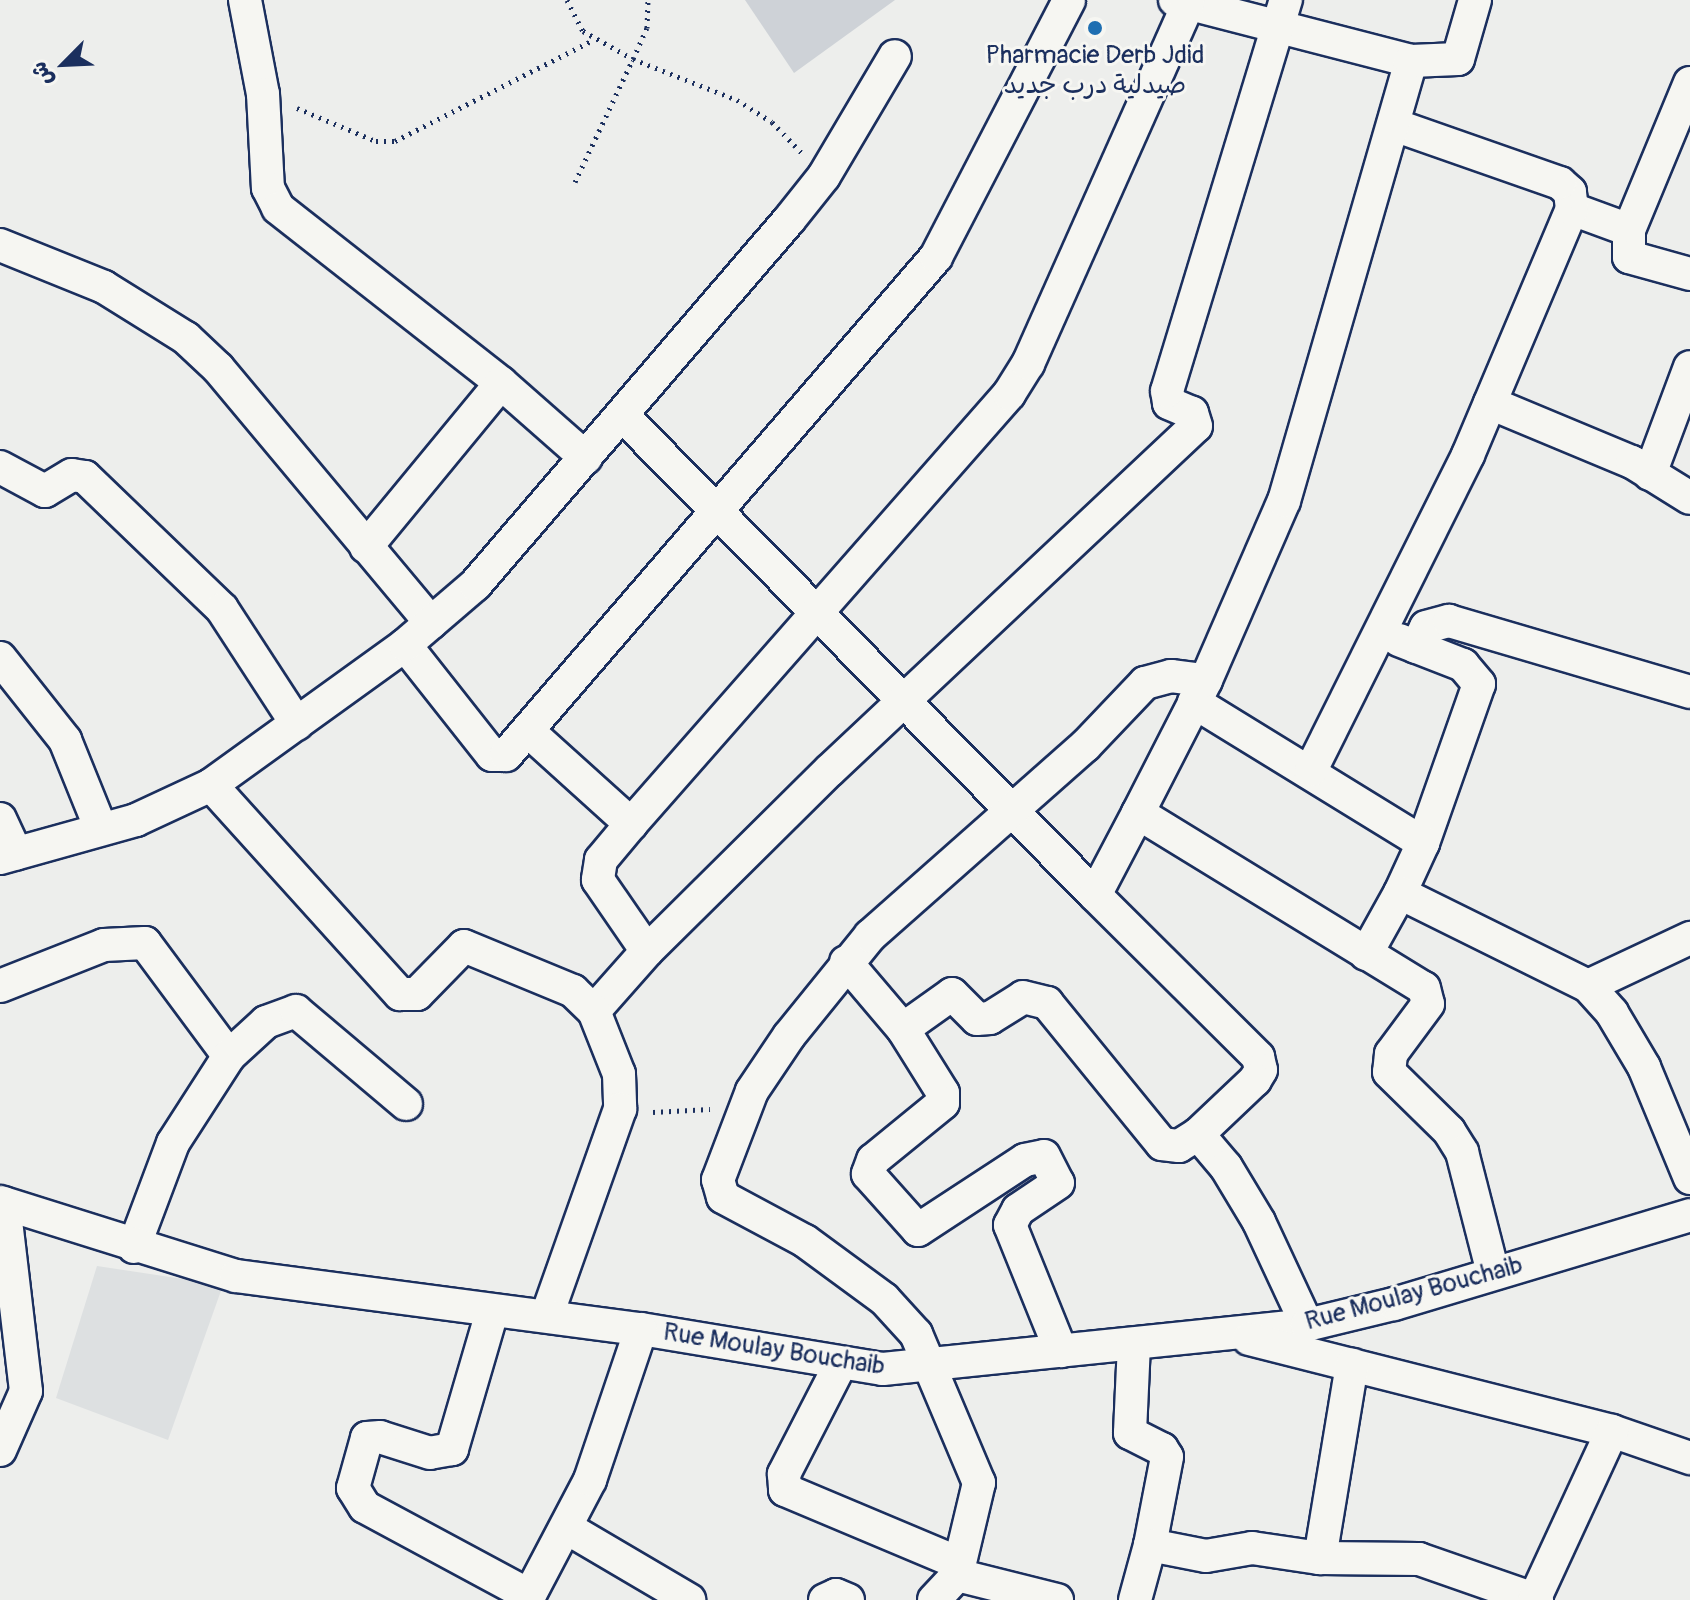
<!DOCTYPE html>
<meta charset="utf-8">
<style>
body{margin:0}
#map{position:relative;width:1690px;height:1600px;overflow:hidden;background:#edeeec;font-family:Pangolin,"Playpen Sans Arabic",sans-serif}
div>[style]{position:absolute}
.built>*{inset:0;background:#dde0e1}
.green>*{inset:0;background:#ced2d7}
.path>*{height:5px;margin-top:-2.5px;transform-origin:0;background:repeating-linear-gradient(90deg,#1b2f5e 0 2px,transparent 0 8px)}
.roads{filter:drop-shadow(2px 0 #1b2f5e) drop-shadow(-2px 0 #1b2f5e) drop-shadow(0 2px #1b2f5e) drop-shadow(0 -2px #1b2f5e)}
.minor>*{height:32px;margin:-16px;padding:0 16px;transform-origin:16px;border-radius:16px;background:#f6f6f2}
.dots>*{width:22px;height:22px;translate:-50% -50%;box-sizing:border-box;border:4px solid #f6f6f2;border-radius:50%}
span{translate:-50% -50%;white-space:nowrap;text-align:center;line-height:1.15;-webkit-text-stroke:6px #f6f6f2;paint-order:stroke}
.poi-label{font-size:26px;color:#1b2f5e}
.street-label{font-size:26px;color:#1b2f5e}
.north{position:absolute;left:24px;top:24px;width:80px;height:80px;-webkit-text-stroke:6px #f6f6f2;paint-order:stroke;rotate:246deg;font-size:22px;font-weight:700;line-height:32px;text-align:center;color:#1b2f5e}
.north::after{content:'';display:block;margin:auto;width:28px;height:36px;background:#1b2f5e;clip-path:polygon(50% 0,100% 100%,50% 72%,0 100%)}
</style>
<div id="map">
<div class="built">
<div style="clip-path:polygon(97px 1266px,223px 1285px,168px 1440px,56px 1398px)"></div>
</div>
<div class="green">
<div style="clip-path:polygon(745px 0,895px 0,794px 73px)"></div>
</div>
<div class="path">
<div style="left:567px;top:0;width:35px;rotate:63deg"></div>
<div style="left:583px;top:31px;width:57px;rotate:29.2deg"></div>
<div style="left:633px;top:59px;width:34px;rotate:-66deg"></div>
<div style="left:647px;top:28px;width:28px;rotate:-88deg"></div>
<div style="left:297px;top:108px;width:86px;rotate:22.7deg"></div>
<div style="left:376px;top:141px;width:19px"></div>
<div style="left:395px;top:141px;width:222px;rotate:-27deg"></div>
<div style="left:575px;top:182px;width:136px;rotate:-64.8deg"></div>
<div style="left:633px;top:59px;width:112px;rotate:21.5deg"></div>
<div style="left:737px;top:100px;width:41px;rotate:32.2deg"></div>
<div style="left:772px;top:122px;width:42px;rotate:46deg"></div>
<div style="left:653px;top:1112px;width:57px;rotate:-3deg"></div>
</div>
<div class="roads">
<div class="minor">
<div style="left:245px;top:0;width:96px;rotate:79.2deg"></div>
<div style="left:263px;top:94px;width:94px;rotate:87deg"></div>
<div style="left:268px;top:188px;width:22px;rotate:63deg"></div>
<div style="left:278px;top:208px;width:283px;rotate:38.1deg"></div>
<div style="left:501px;top:383px;width:113px;rotate:41.4deg"></div>
<div style="left:1175px;top:0;width:244px;rotate:14.5deg"></div>
<div style="left:1572px;top:209px;width:61px;rotate:20.2deg"></div>
<div style="left:1629px;top:230px;width:159px;rotate:-67.5deg"></div>
<div style="left:1629px;top:230px;width:27px;rotate:90deg"></div>
<div style="left:1629px;top:257px;width:63px;rotate:15.6deg"></div>
<div style="left:0;top:245px;width:112px;rotate:22deg"></div>
<div style="left:104px;top:287px;width:97px;rotate:31.9deg"></div>
<div style="left:186px;top:338px;width:44px;rotate:43.2deg"></div>
<div style="left:218px;top:368px;width:332px;rotate:50.1deg"></div>
<div style="left:1490px;top:403px;width:154px;rotate:22.6deg"></div>
<div style="left:1632px;top:462px;width:68px;rotate:31.8deg"></div>
<div style="left:622px;top:415px;width:674px;rotate:45.42deg"></div>
<div style="left:1095px;top:895px;width:93px;rotate:-62.3deg"></div>
<div style="left:1138px;top:813px;width:335px;rotate:31.5deg"></div>
<div style="left:1424px;top:988px;width:16px;rotate:76deg"></div>
<div style="left:1428px;top:1004px;width:62px;rotate:126.5deg"></div>
<div style="left:1391px;top:1054px;width:18px;rotate:96deg"></div>
<div style="left:1389px;top:1072px;width:84px;rotate:44.5deg"></div>
<div style="left:1449px;top:1131px;width:25px;rotate:58deg"></div>
<div style="left:1462px;top:1152px;width:125px;rotate:75.6deg"></div>
<div style="left:0;top:467px;width:51px;rotate:28.1deg"></div>
<div style="left:45px;top:491px;width:31px;rotate:-31deg"></div>
<div style="left:72px;top:475px;width:13px;rotate:9deg"></div>
<div style="left:85px;top:477px;width:190px;rotate:43.9deg"></div>
<div style="left:222px;top:609px;width:137px;rotate:56.9deg"></div>
<div style="left:1650px;top:474px;width:114px;rotate:-69.5deg"></div>
<div style="left:366px;top:547px;width:212px;rotate:-50.5deg"></div>
<div style="left:1399px;top:640px;width:69px;rotate:21.3deg"></div>
<div style="left:1463px;top:665px;width:25px;rotate:50deg"></div>
<div style="left:1479px;top:684px;width:169px;rotate:109.4deg"></div>
<div style="left:405px;top:645px;width:140px;rotate:51.7deg"></div>
<div style="left:492px;top:755px;width:14px"></div>
<div style="left:506px;top:755px;width:658px;rotate:-49.19deg"></div>
<div style="left:936px;top:257px;width:289px;rotate:-62.6deg"></div>
<div style="left:1416px;top:647px;width:22px;rotate:-63deg"></div>
<div style="left:1426px;top:627px;width:24px;rotate:-15deg"></div>
<div style="left:1449px;top:621px;width:251px;rotate:16.4deg"></div>
<div style="left:0;top:658px;width:105px;rotate:51.6deg"></div>
<div style="left:65px;top:740px;width:96px;rotate:68deg"></div>
<div style="left:1194px;top:702px;width:269px;rotate:31.6deg"></div>
<div style="left:1423px;top:843px;width:55px;rotate:114.7deg"></div>
<div style="left:528px;top:731px;width:139px;rotate:42.1deg"></div>
<div style="left:631px;top:824px;width:47px;rotate:129.8deg"></div>
<div style="left:601px;top:860px;width:20px;rotate:99deg"></div>
<div style="left:598px;top:880px;width:86px;rotate:55.4deg"></div>
<div style="left:647px;top:951px;width:80px;rotate:131.5deg"></div>
<div style="left:1311px;top:770px;width:352px;rotate:-63.5deg"></div>
<div style="left:1468px;top:455px;width:267px;rotate:-67.1deg"></div>
<div style="left:1572px;top:209px;width:17px;rotate:-97deg"></div>
<div style="left:1570px;top:192px;width:13px;rotate:-138deg"></div>
<div style="left:1560px;top:183px;width:176px;rotate:-160.7deg"></div>
<div style="left:211px;top:785px;width:282px;rotate:47.9deg"></div>
<div style="left:400px;top:994px;width:17px"></div>
<div style="left:417px;top:994px;width:67px;rotate:-45.6deg"></div>
<div style="left:464px;top:946px;width:118px;rotate:22.4deg"></div>
<div style="left:573px;top:991px;width:29px;rotate:44deg"></div>
<div style="left:594px;top:1011px;width:68px;rotate:68.4deg"></div>
<div style="left:619px;top:1074px;width:35px;rotate:88deg"></div>
<div style="left:620px;top:1109px;width:219px;rotate:109.5deg"></div>
<div style="left:1138px;top:813px;width:149px;rotate:-62.9deg"></div>
<div style="left:1206px;top:680px;width:195px;rotate:-66.5deg"></div>
<div style="left:1284px;top:501px;width:458px;rotate:-73.9deg"></div>
<div style="left:1411px;top:61px;width:47px;rotate:-2.4deg"></div>
<div style="left:1458px;top:59px;width:61px;rotate:-73.9deg"></div>
<div style="left:0;top:819px;width:38px;rotate:65deg"></div>
<div style="left:631px;top:824px;width:573px;rotate:-48.68deg"></div>
<div style="left:1009px;top:394px;width:36px;rotate:-58deg"></div>
<div style="left:1028px;top:364px;width:394px;rotate:-66deg"></div>
<div style="left:0;top:858px;width:141px;rotate:-15.6deg"></div>
<div style="left:136px;top:820px;width:83px;rotate:-25deg"></div>
<div style="left:211px;top:785px;width:239px;rotate:-35.8deg"></div>
<div style="left:405px;top:645px;width:92px;rotate:-40.6deg"></div>
<div style="left:475px;top:585px;width:481px;rotate:-49.3deg"></div>
<div style="left:789px;top:220px;width:56px;rotate:-51.5deg"></div>
<div style="left:824px;top:176px;width:139px;rotate:-59.4deg"></div>
<div style="left:1095px;top:895px;width:230px;rotate:44.8deg"></div>
<div style="left:1258px;top:1057px;width:13px;rotate:77deg"></div>
<div style="left:1261px;top:1070px;width:12px;rotate:121deg"></div>
<div style="left:1255px;top:1080px;width:79px;rotate:136.5deg"></div>
<div style="left:647px;top:951px;width:257px;rotate:-44.7deg"></div>
<div style="left:830px;top:770px;width:502px;rotate:-43.23deg"></div>
<div style="left:1196px;top:426px;width:14px;rotate:-107deg"></div>
<div style="left:1192px;top:413px;width:25px;rotate:-157deg"></div>
<div style="left:1169px;top:403px;width:12px;rotate:-99deg"></div>
<div style="left:1167px;top:391px;width:409px;rotate:-73.1deg"></div>
<div style="left:1366px;top:954px;width:70px;rotate:-60.9deg"></div>
<div style="left:1400px;top:893px;width:210px;rotate:26.3deg"></div>
<div style="left:1588px;top:986px;width:36px;rotate:48deg"></div>
<div style="left:1612px;top:1013px;width:63px;rotate:59.3deg"></div>
<div style="left:1644px;top:1067px;width:120px;rotate:67.5deg"></div>
<div style="left:846px;top:962px;width:88px;rotate:49.6deg"></div>
<div style="left:903px;top:1029px;width:60px;rotate:-35.5deg"></div>
<div style="left:952px;top:994px;width:35px;rotate:45deg"></div>
<div style="left:977px;top:1019px;width:13px;rotate:-4deg"></div>
<div style="left:990px;top:1018px;width:39px;rotate:-32deg"></div>
<div style="left:1023px;top:997px;width:25px;rotate:14deg"></div>
<div style="left:1047px;top:1003px;width:182px;rotate:50.8deg"></div>
<div style="left:1162px;top:1144px;width:17px;rotate:7deg"></div>
<div style="left:1179px;top:1146px;width:22px;rotate:-32deg"></div>
<div style="left:1198px;top:1134px;width:43px;rotate:49.7deg"></div>
<div style="left:1226px;top:1167px;width:64px;rotate:59deg"></div>
<div style="left:1259px;top:1222px;width:114px;rotate:65deg"></div>
<div style="left:0;top:986px;width:112px;rotate:-21.5deg"></div>
<div style="left:104px;top:945px;width:41px;rotate:-2.8deg"></div>
<div style="left:145px;top:943px;width:141px;rotate:53.4deg"></div>
<div style="left:229px;top:1056px;width:103px;rotate:122.8deg"></div>
<div style="left:173px;top:1143px;width:111px;rotate:110.6deg"></div>
<div style="left:1588px;top:986px;width:113px;rotate:-25.2deg"></div>
<div style="left:903px;top:1029px;width:75px;rotate:58deg"></div>
<div style="left:943px;top:1093px;width:10px;rotate:90deg"></div>
<div style="left:943px;top:1103px;width:90px;rotate:140.8deg"></div>
<div style="left:873px;top:1160px;width:15px;rotate:110deg"></div>
<div style="left:868px;top:1174px;width:75px;rotate:48.2deg"></div>
<div style="left:918px;top:1230px;width:128px;rotate:-33.2deg"></div>
<div style="left:1025px;top:1160px;width:19px;rotate:-12deg"></div>
<div style="left:1044px;top:1156px;width:30px;rotate:63deg"></div>
<div style="left:1058px;top:1183px;width:48px;rotate:146deg"></div>
<div style="left:1018px;top:1210px;width:17px;rotate:118deg"></div>
<div style="left:1010px;top:1225px;width:136px;rotate:68deg"></div>
<div style="left:229px;top:1056px;width:50px;rotate:-42.6deg"></div>
<div style="left:266px;top:1022px;width:32px;rotate:-20deg"></div>
<div style="left:296px;top:1011px;width:144px;rotate:40.2deg"></div>
<div style="left:0;top:1202px;width:247px;rotate:17.4deg"></div>
<div style="left:236px;top:1276px;width:408px;rotate:7.5deg"></div>
<div style="left:641px;top:1329px;width:245px;rotate:9.4deg"></div>
<div style="left:883px;top:1369px;width:426px;rotate:-5.9deg"></div>
<div style="left:1307px;top:1325px;width:89px;rotate:-13.6deg"></div>
<div style="left:1394px;top:1304px;width:309px;rotate:-16.7deg"></div>
<div style="left:492px;top:1312px;width:143px;rotate:106.3deg"></div>
<div style="left:452px;top:1449px;width:22px;rotate:170deg"></div>
<div style="left:430px;top:1453px;width:52px;rotate:-162.3deg"></div>
<div style="left:380px;top:1437px;width:13px;rotate:176deg"></div>
<div style="left:367px;top:1438px;width:52px;rotate:105.6deg"></div>
<div style="left:353px;top:1488px;width:22px;rotate:58deg"></div>
<div style="left:365px;top:1507px;width:187px;rotate:28.3deg"></div>
<div style="left:1249px;top:1339px;width:374px;rotate:14.2deg"></div>
<div style="left:1612px;top:1431px;width:83px;rotate:19.1deg"></div>
<div style="left:1134px;top:1344px;width:89px;rotate:92.6deg"></div>
<div style="left:1130px;top:1433px;width:36px;rotate:27deg"></div>
<div style="left:1162px;top:1449px;width:9px;rotate:58deg"></div>
<div style="left:1167px;top:1457px;width:90px;rotate:100.9deg"></div>
<div style="left:840px;top:1365px;width:123px;rotate:117.2deg"></div>
<div style="left:784px;top:1474px;width:16px;rotate:86deg"></div>
<div style="left:785px;top:1490px;width:189px;rotate:22.8deg"></div>
<div style="left:0;top:1450px;width:64px;rotate:-66.2deg"></div>
<div style="left:26px;top:1391px;width:189px;rotate:-96.7deg"></div>
<div style="left:567px;top:1528px;width:142px;rotate:30.5deg"></div>
<div style="left:1320px;top:1558px;width:196px;rotate:-80.6deg"></div>
<div style="left:527px;top:1600px;width:136px;rotate:-62.3deg"></div>
<div style="left:590px;top:1480px;width:159px;rotate:-71.3deg"></div>
<div style="left:825px;top:1600px;width:12px;rotate:-24deg"></div>
<div style="left:836px;top:1595px;width:13px;rotate:23deg"></div>
<div style="left:934px;top:1600px;width:34px;rotate:-47deg"></div>
<div style="left:1057px;top:1600px;width:103px;rotate:-166deg"></div>
<div style="left:957px;top:1575px;width:95px;rotate:-76.6deg"></div>
<div style="left:979px;top:1483px;width:162px;rotate:-112.9deg"></div>
<div style="left:916px;top:1334px;width:47px;rotate:-132.4deg"></div>
<div style="left:884px;top:1299px;width:98px;rotate:-143.7deg"></div>
<div style="left:805px;top:1241px;width:93px;rotate:-151.8deg"></div>
<div style="left:723px;top:1197px;width:18px;rotate:-106deg"></div>
<div style="left:718px;top:1180px;width:95px;rotate:-69.1deg"></div>
<div style="left:752px;top:1091px;width:66px;rotate:-56.1deg"></div>
<div style="left:789px;top:1036px;width:129px;rotate:-51deg"></div>
<div style="left:870px;top:936px;width:287px;rotate:-41.5deg"></div>
<div style="left:1085px;top:746px;width:87px;rotate:-46.4deg"></div>
<div style="left:1145px;top:683px;width:27px;rotate:-15deg"></div>
<div style="left:1171px;top:676px;width:35px;rotate:7deg"></div>
<div style="left:1135px;top:1600px;width:57px;rotate:-74.7deg"></div>
<div style="left:1150px;top:1545px;width:57px;rotate:11.1deg"></div>
<div style="left:1206px;top:1556px;width:47px;rotate:-9.9deg"></div>
<div style="left:1252px;top:1548px;width:69px;rotate:8.4deg"></div>
<div style="left:1320px;top:1558px;width:99px;rotate:0.6deg"></div>
<div style="left:1419px;top:1559px;width:125px;rotate:19.2deg"></div>
<div style="left:1534px;top:1600px;width:186px;rotate:-65.2deg"></div>
</div>
</div>
<div class="dots">
<div style="left:1095px;top:28px;background:#1f6fb2"></div>
</div>
<div class="poi-label">
<span style="left:1095px;top:71px">Pharmacie Derb Jdid<br>صيدلية درب جديد</span>
</div>
<div class="street-label">
<span style="left:1414px;top:1294px;rotate:-15deg">Rue Moulay Bouchaib</span>
<span style="left:774px;top:1350px;rotate:9deg">Rue Moulay Bouchaib</span>
</div>
<div class="north">ش</div>
</div>
